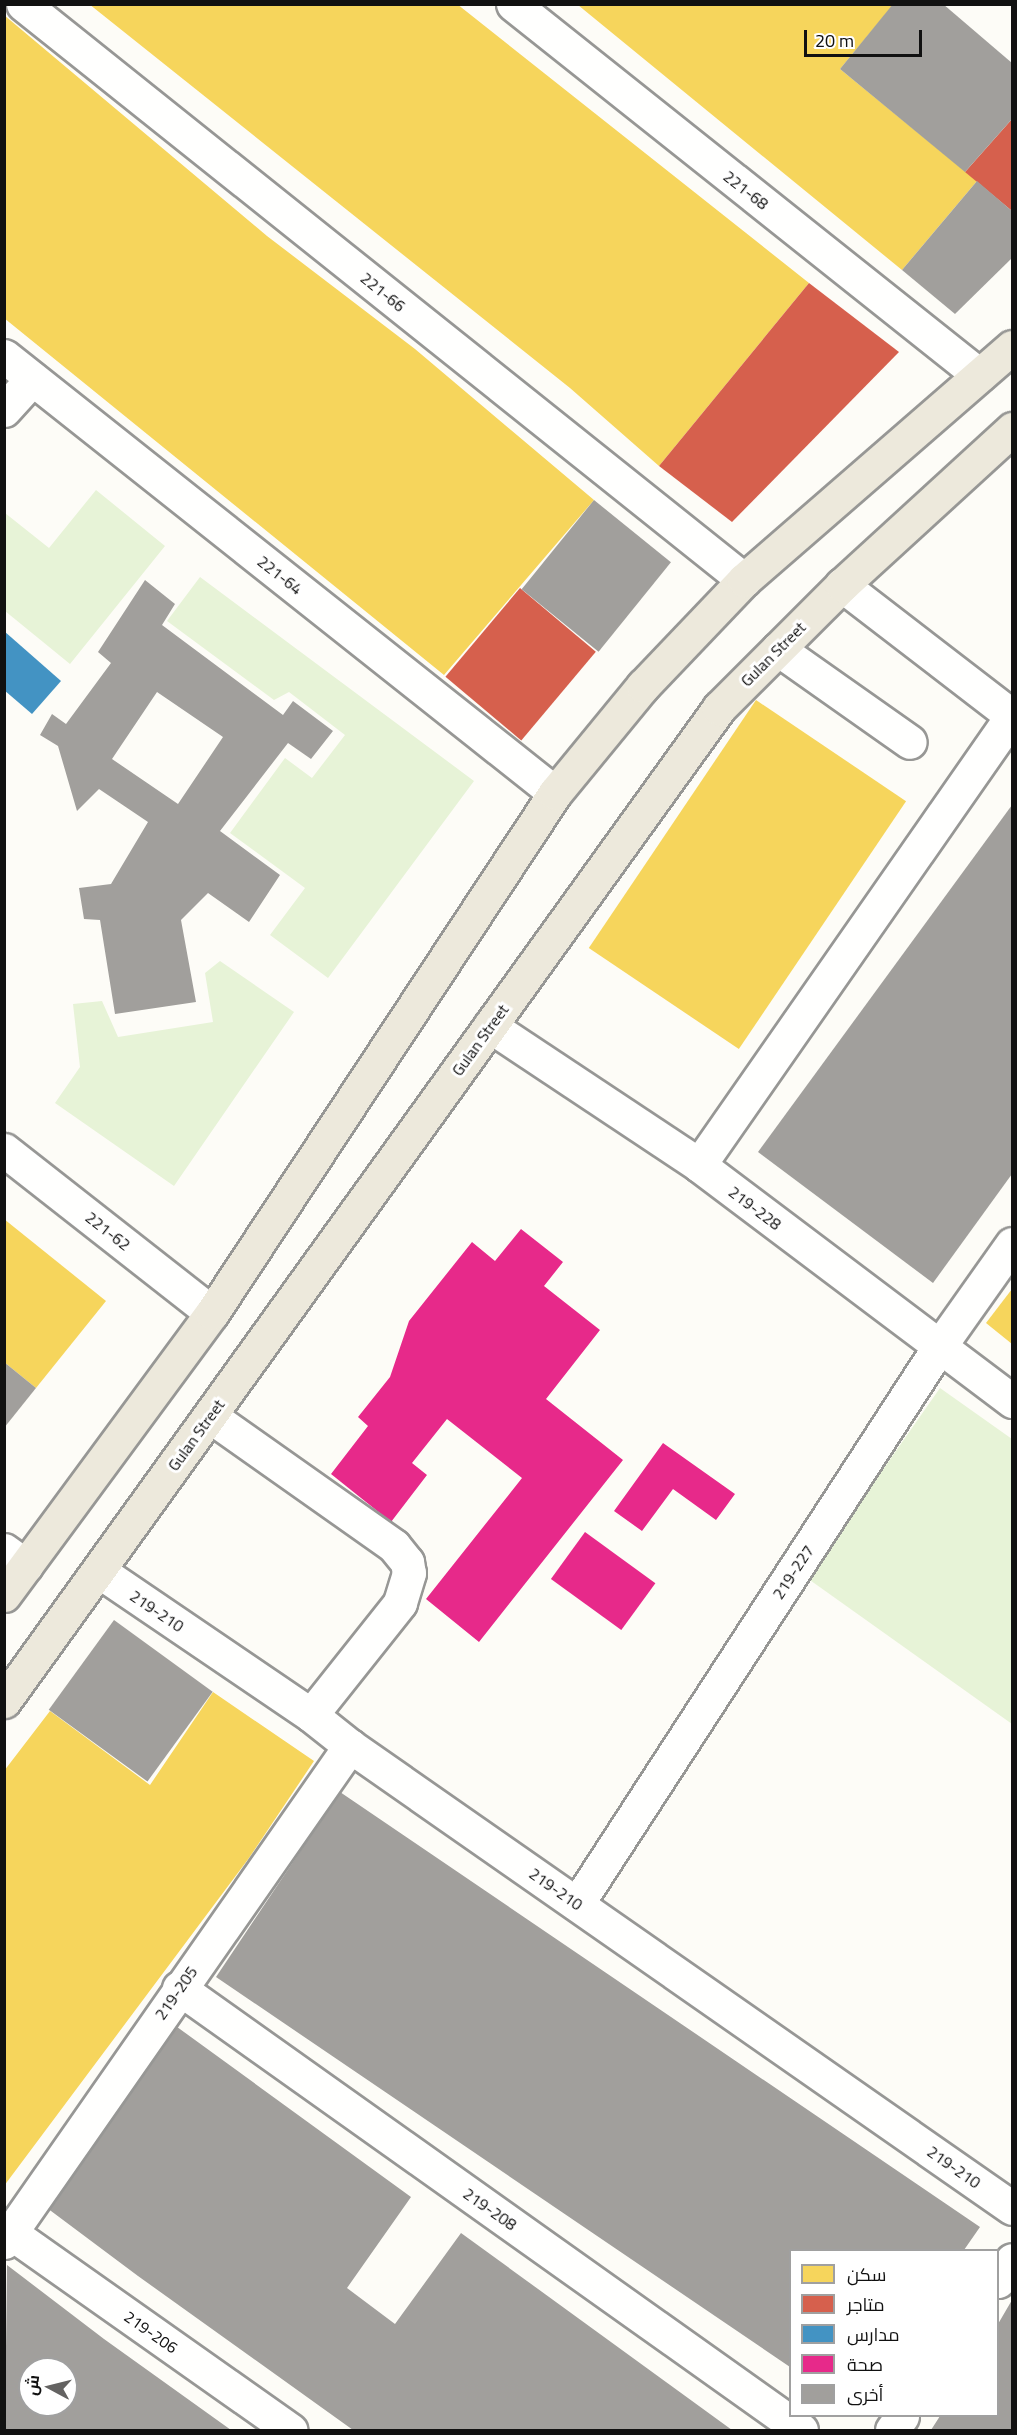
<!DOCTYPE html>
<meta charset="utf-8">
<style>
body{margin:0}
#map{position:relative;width:1017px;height:2435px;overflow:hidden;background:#fdfcf7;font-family:Georgia,Cairo,serif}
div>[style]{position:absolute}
.green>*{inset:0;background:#e7f3d7}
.homes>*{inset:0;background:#f6d55c;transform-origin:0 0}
.shops>*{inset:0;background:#d6604d;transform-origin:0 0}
.schools>*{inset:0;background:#4393c3}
.health>*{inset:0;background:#e7298a;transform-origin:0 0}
.building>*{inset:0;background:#a19f9c;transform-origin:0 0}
.roads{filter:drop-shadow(2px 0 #979795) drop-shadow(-2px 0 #979795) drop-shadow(0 2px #979795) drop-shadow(0 -2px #979795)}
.minor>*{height:33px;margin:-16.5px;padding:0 16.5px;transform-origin:16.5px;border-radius:16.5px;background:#fffffe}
.major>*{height:33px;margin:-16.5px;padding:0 16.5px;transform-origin:16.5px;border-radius:16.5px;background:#ede9dc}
span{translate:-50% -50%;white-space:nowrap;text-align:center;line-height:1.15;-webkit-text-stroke:6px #fff;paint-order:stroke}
.street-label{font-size:16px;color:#111}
.frame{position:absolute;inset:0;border:6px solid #111;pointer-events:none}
.legend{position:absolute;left:789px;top:2249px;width:210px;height:168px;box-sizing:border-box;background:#fff;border:2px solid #a0a0a0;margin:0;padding:8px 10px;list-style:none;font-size:18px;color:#111}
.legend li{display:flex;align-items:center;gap:12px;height:30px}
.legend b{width:30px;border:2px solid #a0a0a0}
.north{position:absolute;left:18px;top:2357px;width:60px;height:60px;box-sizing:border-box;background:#fff;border:2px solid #a0a0a0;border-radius:50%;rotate:277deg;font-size:16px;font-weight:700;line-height:24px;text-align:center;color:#111}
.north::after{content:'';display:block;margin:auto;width:21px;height:27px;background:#646362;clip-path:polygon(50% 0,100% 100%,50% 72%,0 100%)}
.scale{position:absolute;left:804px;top:30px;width:118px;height:27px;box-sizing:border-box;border:3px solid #111;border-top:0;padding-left:8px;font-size:18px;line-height:21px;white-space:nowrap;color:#111;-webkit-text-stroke:4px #fff;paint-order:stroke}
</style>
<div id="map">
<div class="green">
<div style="clip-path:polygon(96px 490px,165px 546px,70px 664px,5px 611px,5px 513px,49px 548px)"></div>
<div style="clip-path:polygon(200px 577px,474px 781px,328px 978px,270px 935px,305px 888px,230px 833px,285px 758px,312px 778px,345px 735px,289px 692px,274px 700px,167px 621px)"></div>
<div style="clip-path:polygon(220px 961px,294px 1012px,174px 1186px,55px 1103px,80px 1067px,73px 1004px,102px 1001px,118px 1037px,213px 1022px,205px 973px)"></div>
<div style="clip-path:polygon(940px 1388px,1012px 1439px,1012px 1724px,807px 1578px)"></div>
</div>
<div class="homes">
<div style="clip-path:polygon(89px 4px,457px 4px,809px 283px,659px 466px,570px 388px)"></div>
<div style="clip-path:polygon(578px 5px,893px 5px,840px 69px,977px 181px,902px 270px)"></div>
<div style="clip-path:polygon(4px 15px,267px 236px,415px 349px,594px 500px,444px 675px,4px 318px)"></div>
<div style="left:756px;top:700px;width:181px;height:299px;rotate:34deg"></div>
<div style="clip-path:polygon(4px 1219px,106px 1301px,36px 1388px,4px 1362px)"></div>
<div style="clip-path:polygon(1012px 1289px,1012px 1344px,986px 1323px)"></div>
<div style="clip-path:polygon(213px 1692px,314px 1761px,249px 1858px,4px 2186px,4px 1771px,50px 1711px,150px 1785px)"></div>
</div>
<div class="shops">
<div style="clip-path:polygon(1012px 119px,1012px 211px,965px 172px)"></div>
<div style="clip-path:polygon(809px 283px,899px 352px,732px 522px,659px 466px)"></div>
<div style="left:520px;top:588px;width:99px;height:116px;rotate:40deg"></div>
</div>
<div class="schools">
<div style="clip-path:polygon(4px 631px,61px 681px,32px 714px,4px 690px)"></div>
</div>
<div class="health">
<div style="clip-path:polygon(521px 1229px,563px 1262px,544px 1286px,600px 1330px,546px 1399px,623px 1460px,479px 1642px,426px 1599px,522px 1478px,447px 1419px,412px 1463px,427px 1475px,391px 1522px,331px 1474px,368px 1426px,358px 1417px,390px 1377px,409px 1321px,472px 1242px,495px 1261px)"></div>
<div style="clip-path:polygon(663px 1443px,735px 1494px,716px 1520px,673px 1489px,642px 1531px,614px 1511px)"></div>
<div style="left:585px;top:1532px;width:87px;height:58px;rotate:36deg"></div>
</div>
<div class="building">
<div style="clip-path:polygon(893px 4px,943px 4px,1012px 63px,1012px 119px,965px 172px,840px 69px)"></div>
<div style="clip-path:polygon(977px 181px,1012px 211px,1012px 258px,955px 314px,902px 270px)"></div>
<div style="left:594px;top:500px;width:99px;height:115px;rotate:39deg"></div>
<div style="clip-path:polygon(evenodd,145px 580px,175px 604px,162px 625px,283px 715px,293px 701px,333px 731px,311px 759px,288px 743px,220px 831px,280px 875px,249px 922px,208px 893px,181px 920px,196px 1002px,115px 1014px,100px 920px,84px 919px,79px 888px,111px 884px,148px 822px,99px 789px,77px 811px,58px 746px,40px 735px,52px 714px,66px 724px,111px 663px,98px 652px,145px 580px,157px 692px,223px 737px,178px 804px,112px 759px,157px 692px)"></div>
<div style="clip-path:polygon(1012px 805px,1012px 1174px,933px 1283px,758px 1152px)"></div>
<div style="clip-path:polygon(4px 1362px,36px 1388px,4px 1428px)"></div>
<div style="left:114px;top:1620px;width:122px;height:111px;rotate:36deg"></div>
<div style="clip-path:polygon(340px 1792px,980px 2227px,964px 2250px,790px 2250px,790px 2367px,216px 1977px)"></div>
<div style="clip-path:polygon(173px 2024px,411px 2197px,347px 2288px,395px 2324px,461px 2233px,732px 2430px,353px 2430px,138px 2276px,43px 2205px)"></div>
<div style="clip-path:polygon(evenodd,7px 2265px,104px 2339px,231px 2430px,5px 2430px,7px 2265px,30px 2369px,66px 2369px,66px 2405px,30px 2405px,30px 2369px)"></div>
<div style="clip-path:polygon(1012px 2300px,1012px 2430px,931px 2430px,940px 2416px,998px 2416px,998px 2324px)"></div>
</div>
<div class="roads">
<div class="minor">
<div style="left:23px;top:4px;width:923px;rotate:38.62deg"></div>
<div style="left:513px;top:4px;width:596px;rotate:38.52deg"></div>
<div style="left:4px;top:356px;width:703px;rotate:38.42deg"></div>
<div style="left:4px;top:410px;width:42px;rotate:-47.9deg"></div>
<div style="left:778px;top:649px;width:161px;rotate:35.2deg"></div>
<div style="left:490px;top:1026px;width:251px;rotate:33.6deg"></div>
<div style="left:699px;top:1165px;width:392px;rotate:37deg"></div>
<div style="left:4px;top:1150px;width:264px;rotate:38.1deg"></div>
<div style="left:699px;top:1165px;width:547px;rotate:-55.12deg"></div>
<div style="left:1012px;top:716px;width:215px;rotate:-142.4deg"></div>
<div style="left:210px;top:1416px;width:225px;rotate:35.2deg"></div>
<div style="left:394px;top:1546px;width:21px;rotate:51deg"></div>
<div style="left:407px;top:1562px;width:11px;rotate:80deg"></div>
<div style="left:409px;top:1573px;width:31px;rotate:107deg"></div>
<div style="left:400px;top:1603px;width:143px;rotate:128.5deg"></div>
<div style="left:4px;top:1550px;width:27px;rotate:36deg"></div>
<div style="left:99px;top:1571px;width:256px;rotate:34.2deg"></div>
<div style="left:311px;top:1715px;width:50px;rotate:38.5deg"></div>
<div style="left:350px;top:1746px;width:807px;rotate:34.91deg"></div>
<div style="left:577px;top:1904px;width:664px;rotate:-56.98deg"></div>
<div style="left:939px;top:1347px;width:126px;rotate:-54.7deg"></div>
<div style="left:179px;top:1988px;width:763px;rotate:35.4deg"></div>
<div style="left:11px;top:2233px;width:342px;rotate:35.2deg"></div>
<div style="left:4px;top:2242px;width:605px;rotate:-55.1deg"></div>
<div style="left:998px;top:2281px;width:25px;rotate:-56deg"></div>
<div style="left:892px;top:2430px;width:17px;rotate:-54deg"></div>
</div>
<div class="major">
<div style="left:4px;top:1595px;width:350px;rotate:-53.6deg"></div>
<div style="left:212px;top:1313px;width:623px;rotate:-56.59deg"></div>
<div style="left:555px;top:793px;width:139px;rotate:-50.6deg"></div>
<div style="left:643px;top:686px;width:146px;rotate:-46.4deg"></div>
<div style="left:744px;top:580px;width:355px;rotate:-41deg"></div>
<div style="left:4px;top:1701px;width:1224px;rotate:-54.24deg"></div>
<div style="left:719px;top:708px;width:174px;rotate:-45deg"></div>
<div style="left:842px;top:585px;width:231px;rotate:-42.5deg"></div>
</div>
</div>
<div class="street-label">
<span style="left:746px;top:190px;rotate:38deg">221-68</span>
<span style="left:383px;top:292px;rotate:39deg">221-66</span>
<span style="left:280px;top:575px;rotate:38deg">221-64</span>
<span style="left:773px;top:654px;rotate:-45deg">Gulan Street</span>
<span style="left:480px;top:1040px;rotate:-54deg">Gulan Street</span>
<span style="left:755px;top:1208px;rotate:37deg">219-228</span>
<span style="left:108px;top:1231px;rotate:38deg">221-62</span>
<span style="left:196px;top:1435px;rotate:-54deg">Gulan Street</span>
<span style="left:793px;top:1572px;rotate:-57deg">219-227</span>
<span style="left:157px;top:1611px;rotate:34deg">219-210</span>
<span style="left:556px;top:1889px;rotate:35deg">219-210</span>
<span style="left:176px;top:1993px;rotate:-55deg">219-205</span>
<span style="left:954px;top:2167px;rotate:35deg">219-210</span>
<span style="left:490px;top:2209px;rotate:35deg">219-208</span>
<span style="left:151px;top:2332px;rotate:35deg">219-206</span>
</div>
<div class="frame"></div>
<ul class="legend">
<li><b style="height:16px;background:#f6d55c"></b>سكن</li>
<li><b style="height:16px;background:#d6604d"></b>متاجر</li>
<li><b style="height:16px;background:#4393c3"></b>مدارس</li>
<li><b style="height:16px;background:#e7298a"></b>صحة</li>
<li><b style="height:16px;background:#a19f9c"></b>أخرى</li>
</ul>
<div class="north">ش</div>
<div class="scale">20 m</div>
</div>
